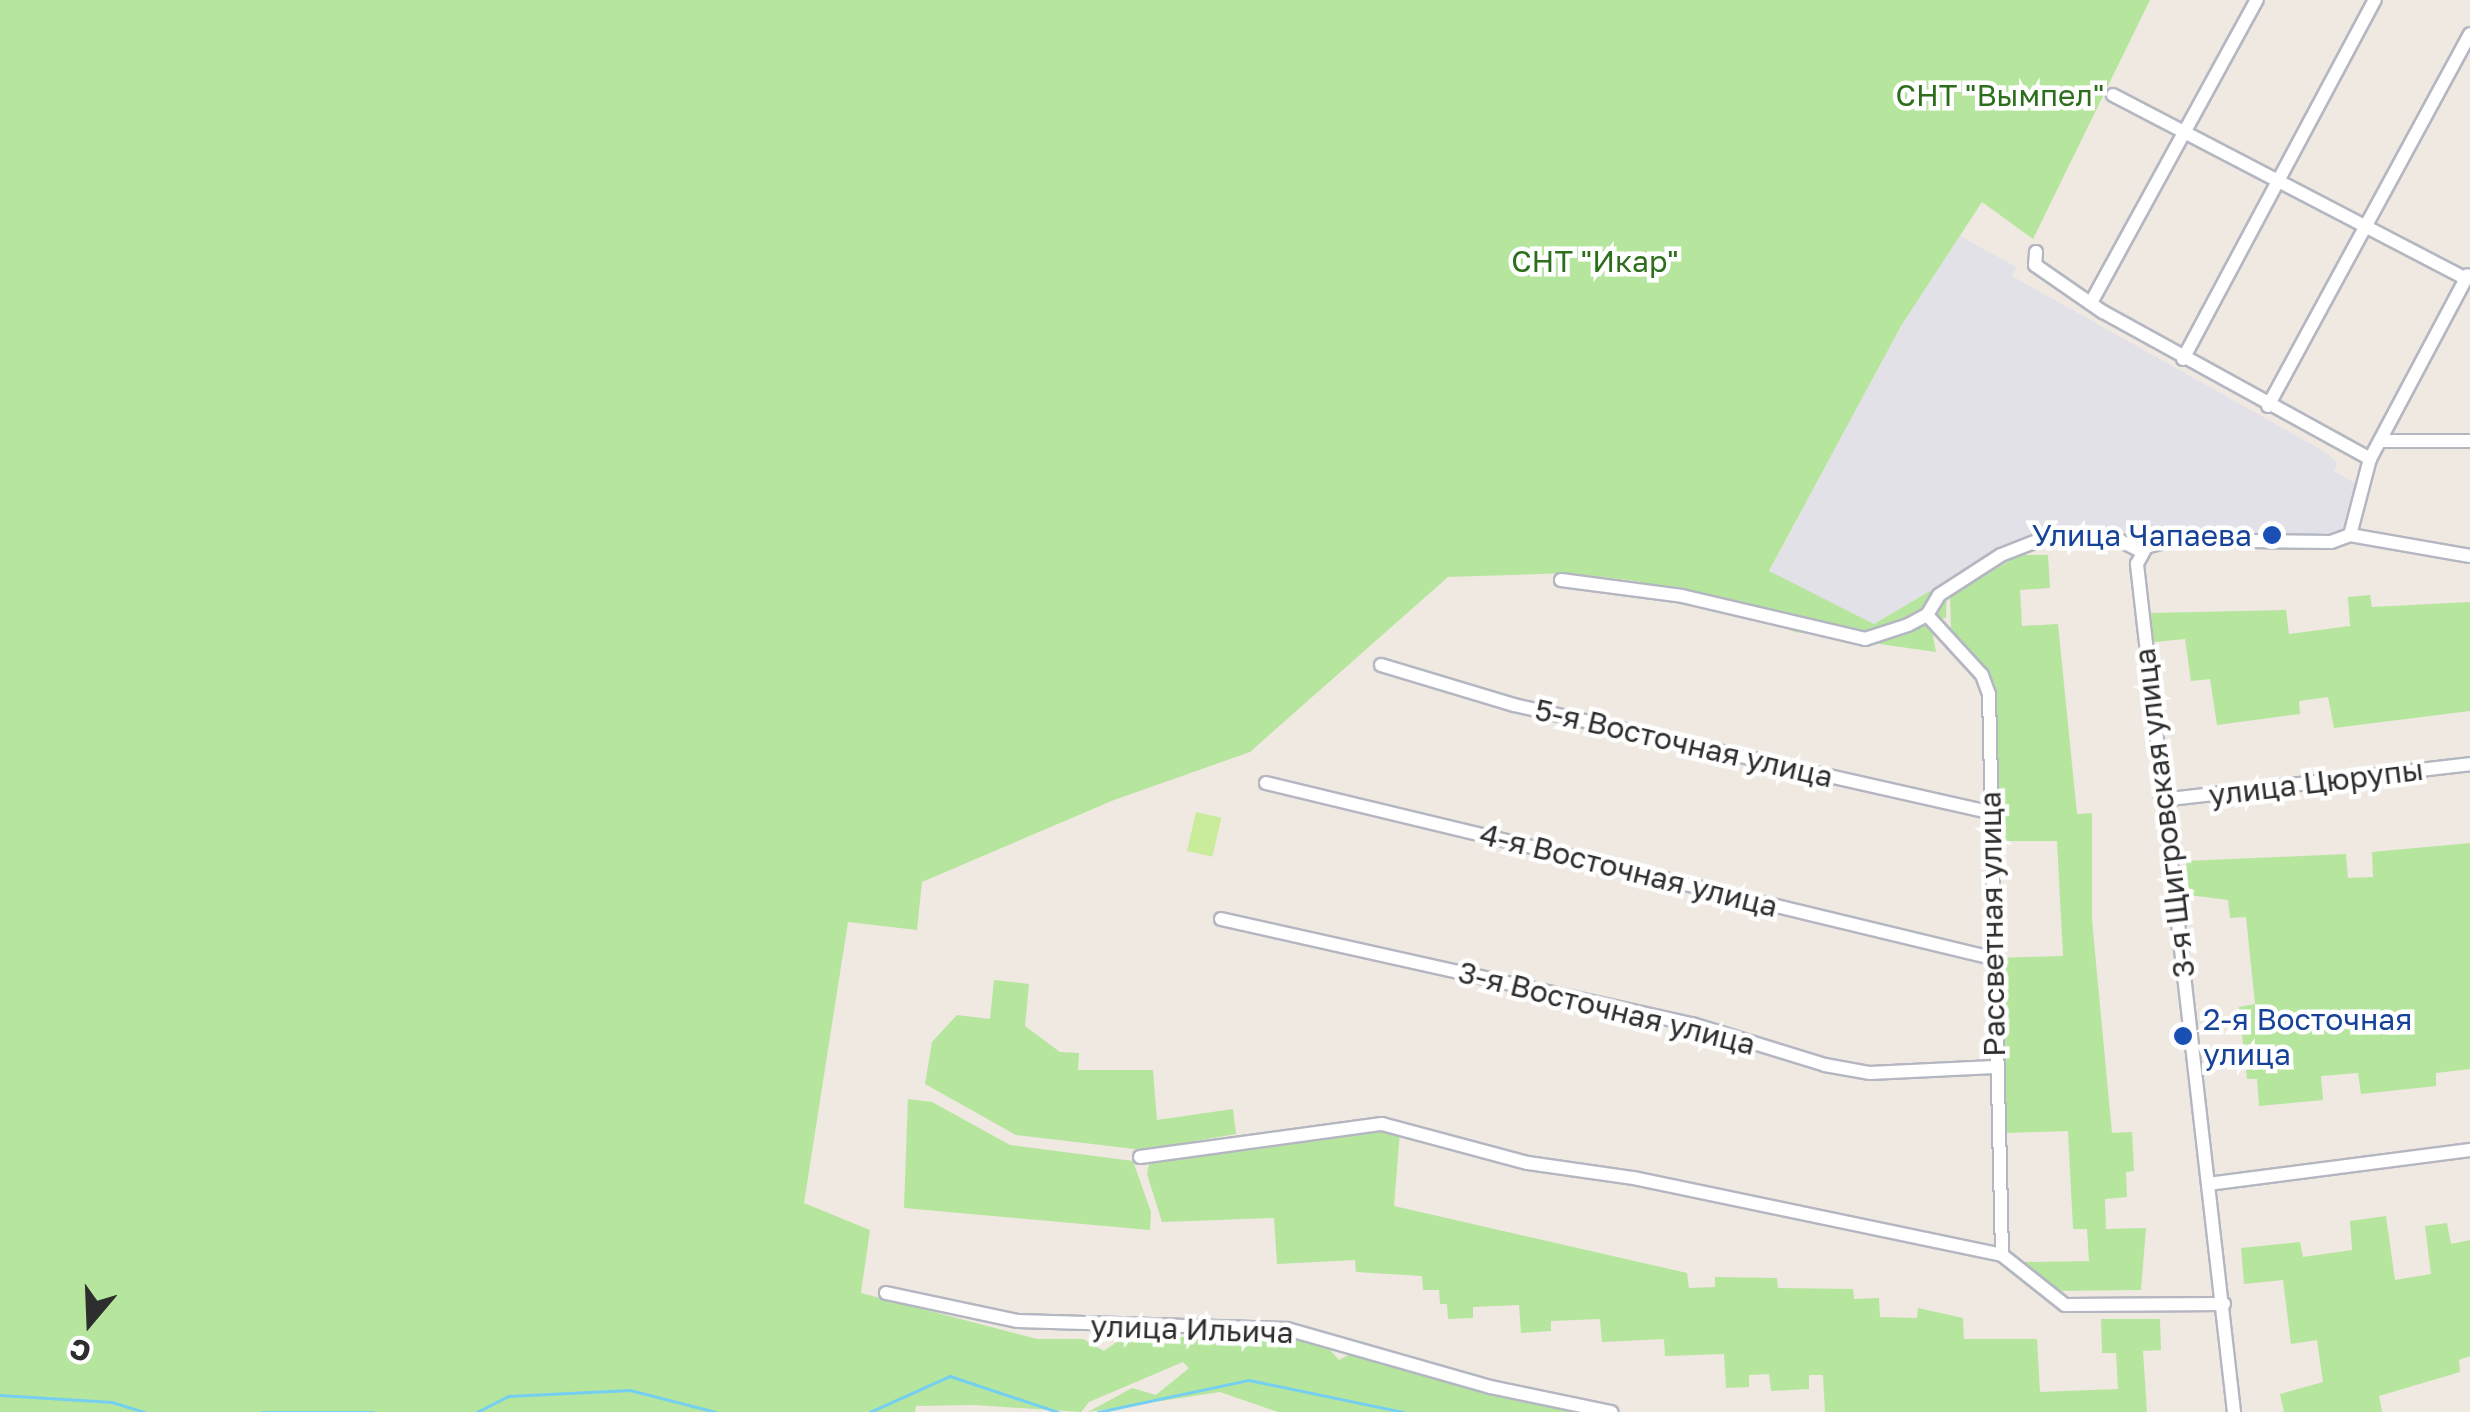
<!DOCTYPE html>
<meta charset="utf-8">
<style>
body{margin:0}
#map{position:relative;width:2470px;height:1412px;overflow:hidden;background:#efe9e1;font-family:"Golos Text",sans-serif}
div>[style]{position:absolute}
.industrial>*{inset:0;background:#e3e1e8}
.green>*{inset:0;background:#b6e59e}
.pitch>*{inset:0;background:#c9ec9a;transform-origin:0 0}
.stream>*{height:2.5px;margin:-1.25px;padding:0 1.25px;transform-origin:1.25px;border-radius:1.25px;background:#75cff0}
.roads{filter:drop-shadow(2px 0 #b4b7c1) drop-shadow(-2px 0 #b4b7c1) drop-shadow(0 2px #b4b7c1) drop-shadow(0 -2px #b4b7c1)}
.minor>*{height:12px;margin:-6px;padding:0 6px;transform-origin:6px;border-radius:6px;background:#fff}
.dots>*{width:28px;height:28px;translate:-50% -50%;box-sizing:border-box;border:5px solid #fff;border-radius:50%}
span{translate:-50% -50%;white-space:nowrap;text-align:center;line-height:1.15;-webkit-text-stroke:9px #fff;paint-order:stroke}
.park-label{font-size:30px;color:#2c6e1b}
.transit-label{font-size:30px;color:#164399}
.right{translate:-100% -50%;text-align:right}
.left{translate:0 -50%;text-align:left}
.street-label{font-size:30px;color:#2e2e2e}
.north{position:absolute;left:40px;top:1272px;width:100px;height:100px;-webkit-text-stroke:8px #fff;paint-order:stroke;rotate:199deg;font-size:28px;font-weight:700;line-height:40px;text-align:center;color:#2e2e2e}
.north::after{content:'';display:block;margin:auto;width:35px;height:45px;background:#2e2e2e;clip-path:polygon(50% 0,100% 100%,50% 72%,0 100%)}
</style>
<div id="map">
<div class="industrial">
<div style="clip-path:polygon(1960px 236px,2016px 267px,2012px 276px,2327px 453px,2337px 463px,2334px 471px,2361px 487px,2337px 540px,2056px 529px,2023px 547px,2011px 543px,1874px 624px,1769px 572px,1901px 326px)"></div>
</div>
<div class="green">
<div style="clip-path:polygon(0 0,2150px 0,2033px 239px,1982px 202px,1901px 326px,1769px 571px,1874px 624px,1964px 571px,1947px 590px,1946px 618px,1930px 620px,1936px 652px,1795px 632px,1707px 598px,1636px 581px,1568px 573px,1448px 577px,1250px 752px,1114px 800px,922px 882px,917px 930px,848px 922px,804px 1203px,870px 1230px,861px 1293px,1037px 1339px,1083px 1339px,1104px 1351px,1121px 1339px,1277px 1334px,1330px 1350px,1339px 1360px,1352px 1353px,1502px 1398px,1580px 1412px,1278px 1412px,1220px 1392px,1088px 1412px,1132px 1388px,1156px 1395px,1189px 1368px,1183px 1362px,1089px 1402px,1081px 1412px,974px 1405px,916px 1406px,915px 1412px,0 1412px)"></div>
<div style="clip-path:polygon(2019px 555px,2048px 555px,2050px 588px,2020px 590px,2022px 626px,2058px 624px,2077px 814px,2092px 813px,2092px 920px,2112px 1133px,2132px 1132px,2134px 1171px,2126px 1172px,2127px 1197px,2105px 1199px,2106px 1229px,2146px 1228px,2141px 1290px,2052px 1291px,2024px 1262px,2089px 1261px,2087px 1229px,2073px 1229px,2068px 1131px,2004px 1133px,1996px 958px,2063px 956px,2057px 841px,1994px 841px,1987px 672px,1951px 631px,1950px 596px)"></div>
<div style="clip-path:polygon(2370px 595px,2372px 607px,2470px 602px,2470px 711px,2334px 728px,2328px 697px,2299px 701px,2300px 714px,2217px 725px,2210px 679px,2191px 681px,2185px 639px,2154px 642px,2151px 613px,2286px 610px,2289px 634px,2350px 626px,2348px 597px)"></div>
<div style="clip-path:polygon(2470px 843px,2470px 1069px,2436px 1073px,2436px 1086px,2361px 1094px,2358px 1073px,2321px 1076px,2323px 1100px,2259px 1106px,2257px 1079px,2247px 1079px,2239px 1007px,2255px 1004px,2246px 917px,2230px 918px,2228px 900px,2189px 895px,2186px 861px,2346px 854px,2348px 878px,2373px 877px,2372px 852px)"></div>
<div style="clip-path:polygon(994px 980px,1029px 984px,1025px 1026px,1060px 1052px,1079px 1053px,1078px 1070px,1153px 1070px,1157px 1120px,1233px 1109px,1236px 1134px,1143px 1150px,1016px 1135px,925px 1084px,932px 1042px,957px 1015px,990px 1019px)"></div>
<div style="clip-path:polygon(908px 1099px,932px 1102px,1010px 1145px,1133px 1161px,1151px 1212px,1150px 1230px,904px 1208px)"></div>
<div style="clip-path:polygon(1357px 1132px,1400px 1132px,1394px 1206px,1687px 1273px,1689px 1288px,1715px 1287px,1715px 1277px,1777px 1278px,1778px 1288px,1853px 1289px,1854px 1299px,1879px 1298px,1880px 1317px,1917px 1318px,1918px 1308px,1963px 1318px,1964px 1339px,2037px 1339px,2040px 1392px,2118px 1389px,2116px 1353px,2102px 1353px,2101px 1319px,2160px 1319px,2161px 1350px,2143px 1351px,2147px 1412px,1825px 1412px,1823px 1375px,1809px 1375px,1809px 1389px,1771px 1391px,1769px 1374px,1749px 1375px,1749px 1387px,1726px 1388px,1724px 1354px,1665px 1356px,1664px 1339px,1602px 1342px,1600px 1319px,1551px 1321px,1551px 1331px,1521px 1333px,1519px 1305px,1473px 1307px,1473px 1318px,1448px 1319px,1447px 1304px,1440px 1304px,1439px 1290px,1423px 1290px,1422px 1276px,1356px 1272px,1355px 1260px,1277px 1264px,1274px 1218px,1162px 1222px,1147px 1174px,1150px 1160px)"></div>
<div style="clip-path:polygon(2386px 1216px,2395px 1280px,2431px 1274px,2425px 1226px,2447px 1223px,2451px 1244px,2470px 1240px,2470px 1356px,2459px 1360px,2460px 1372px,2379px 1396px,2382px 1412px,2284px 1412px,2280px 1394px,2323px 1382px,2317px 1340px,2291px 1344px,2283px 1280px,2244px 1284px,2241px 1248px,2300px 1242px,2303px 1257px,2352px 1250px,2350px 1221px)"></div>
</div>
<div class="pitch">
<div style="left:1196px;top:812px;width:26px;height:40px;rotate:13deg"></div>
</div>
<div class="stream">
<div style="left:0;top:1395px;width:112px;rotate:3.6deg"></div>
<div style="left:112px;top:1402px;width:34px;rotate:17deg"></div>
<div style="left:262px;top:1412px;width:112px"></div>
<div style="left:477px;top:1412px;width:35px;rotate:-27deg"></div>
<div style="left:508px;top:1396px;width:122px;rotate:-2.8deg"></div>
<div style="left:630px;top:1390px;width:89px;rotate:14.3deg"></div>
<div style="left:870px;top:1412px;width:88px;rotate:-24.2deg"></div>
<div style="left:950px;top:1376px;width:114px;rotate:18.4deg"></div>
<div style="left:1098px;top:1412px;width:154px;rotate:-12deg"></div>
<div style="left:1249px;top:1380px;width:158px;rotate:11.7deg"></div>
</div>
<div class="roads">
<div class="minor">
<div style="left:2113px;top:95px;width:398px;rotate:27.5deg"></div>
<div style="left:2036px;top:252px;width:13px;rotate:94deg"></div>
<div style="left:2035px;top:265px;width:83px;rotate:34.7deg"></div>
<div style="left:2103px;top:312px;width:305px;rotate:28.8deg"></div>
<div style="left:2093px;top:299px;width:341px;rotate:-61.3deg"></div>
<div style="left:2183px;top:359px;width:407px;rotate:-61.9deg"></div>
<div style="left:2268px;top:406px;width:423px;rotate:-61.5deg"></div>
<div style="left:2380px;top:441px;width:90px"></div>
<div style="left:2350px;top:535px;width:79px;rotate:-75.3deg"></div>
<div style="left:2370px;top:459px;width:208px;rotate:-62deg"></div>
<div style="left:1561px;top:580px;width:122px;rotate:7.5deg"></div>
<div style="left:1682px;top:596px;width:188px;rotate:13.2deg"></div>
<div style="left:1865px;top:639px;width:45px;rotate:-18deg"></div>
<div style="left:1908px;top:625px;width:21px;rotate:-28deg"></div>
<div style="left:1927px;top:615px;width:23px;rotate:-59deg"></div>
<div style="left:1939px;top:595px;width:74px;rotate:-32.8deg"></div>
<div style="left:2001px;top:555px;width:58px;rotate:-21.3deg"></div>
<div style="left:2055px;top:534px;width:58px;rotate:3deg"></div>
<div style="left:2113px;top:537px;width:33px;rotate:27deg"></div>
<div style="left:1927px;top:615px;width:81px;rotate:47.5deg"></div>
<div style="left:1982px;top:675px;width:20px;rotate:70deg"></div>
<div style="left:1989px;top:694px;width:561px;rotate:88.67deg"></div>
<div style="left:1381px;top:665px;width:139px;rotate:16.7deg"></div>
<div style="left:1514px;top:705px;width:488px;rotate:12.7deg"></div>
<div style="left:1266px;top:783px;width:747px;rotate:13.55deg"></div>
<div style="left:2161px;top:800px;width:311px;rotate:-6.6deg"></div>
<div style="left:1221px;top:919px;width:483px;rotate:12.6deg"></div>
<div style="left:1692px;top:1024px;width:139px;rotate:17.1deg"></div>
<div style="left:1825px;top:1065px;width:46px;rotate:10.1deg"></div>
<div style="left:1870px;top:1073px;width:124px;rotate:-2.8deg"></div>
<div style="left:1140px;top:1157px;width:244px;rotate:-7.8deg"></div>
<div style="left:1382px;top:1124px;width:151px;rotate:15deg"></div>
<div style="left:1528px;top:1163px;width:107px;rotate:8.1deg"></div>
<div style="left:1634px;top:1178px;width:376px;rotate:11.8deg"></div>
<div style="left:2002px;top:1255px;width:80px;rotate:38.4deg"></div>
<div style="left:2065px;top:1305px;width:159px;rotate:-0.4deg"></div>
<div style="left:2208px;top:1184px;width:264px;rotate:-7.4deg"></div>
<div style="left:886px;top:1293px;width:135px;rotate:12deg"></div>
<div style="left:1018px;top:1321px;width:269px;rotate:1.7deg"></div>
<div style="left:1287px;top:1329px;width:212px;rotate:15.9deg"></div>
<div style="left:1491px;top:1387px;width:123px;rotate:11.8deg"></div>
<div style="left:2234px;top:1412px;width:854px;rotate:-96.53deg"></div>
<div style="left:2137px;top:564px;width:19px;rotate:-62deg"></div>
<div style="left:2146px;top:547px;width:25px;rotate:-16deg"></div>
<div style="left:2170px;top:540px;width:161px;rotate:0.7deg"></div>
<div style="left:2331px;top:542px;width:20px;rotate:-20deg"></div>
<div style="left:2350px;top:535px;width:122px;rotate:9.9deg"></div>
</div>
</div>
<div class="dots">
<div style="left:2272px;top:535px;background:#1a4fb4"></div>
<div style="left:2183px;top:1036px;background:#1a4fb4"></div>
</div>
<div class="park-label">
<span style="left:2000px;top:95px">СНТ "Вымпел"</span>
<span style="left:1595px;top:261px">СНТ "Икар"</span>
</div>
<div class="transit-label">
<span class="right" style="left:2252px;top:535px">Улица Чапаева</span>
<span class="left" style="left:2203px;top:1036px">2-я Восточная<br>улица</span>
</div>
<div class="street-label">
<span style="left:1684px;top:743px;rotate:13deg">5-я Восточная улица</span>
<span style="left:2316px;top:782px;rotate:-7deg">улица Цюрупы</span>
<span style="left:2164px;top:813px;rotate:-97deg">3-я Щигровская улица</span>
<span style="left:1629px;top:870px;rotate:14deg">4-я Восточная улица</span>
<span style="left:1992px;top:924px;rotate:-91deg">Рассветная улица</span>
<span style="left:1607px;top:1008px;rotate:14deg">3-я Восточная улица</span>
<span style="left:1192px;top:1329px;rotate:2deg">улица Ильича</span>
</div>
<div class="north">С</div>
</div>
